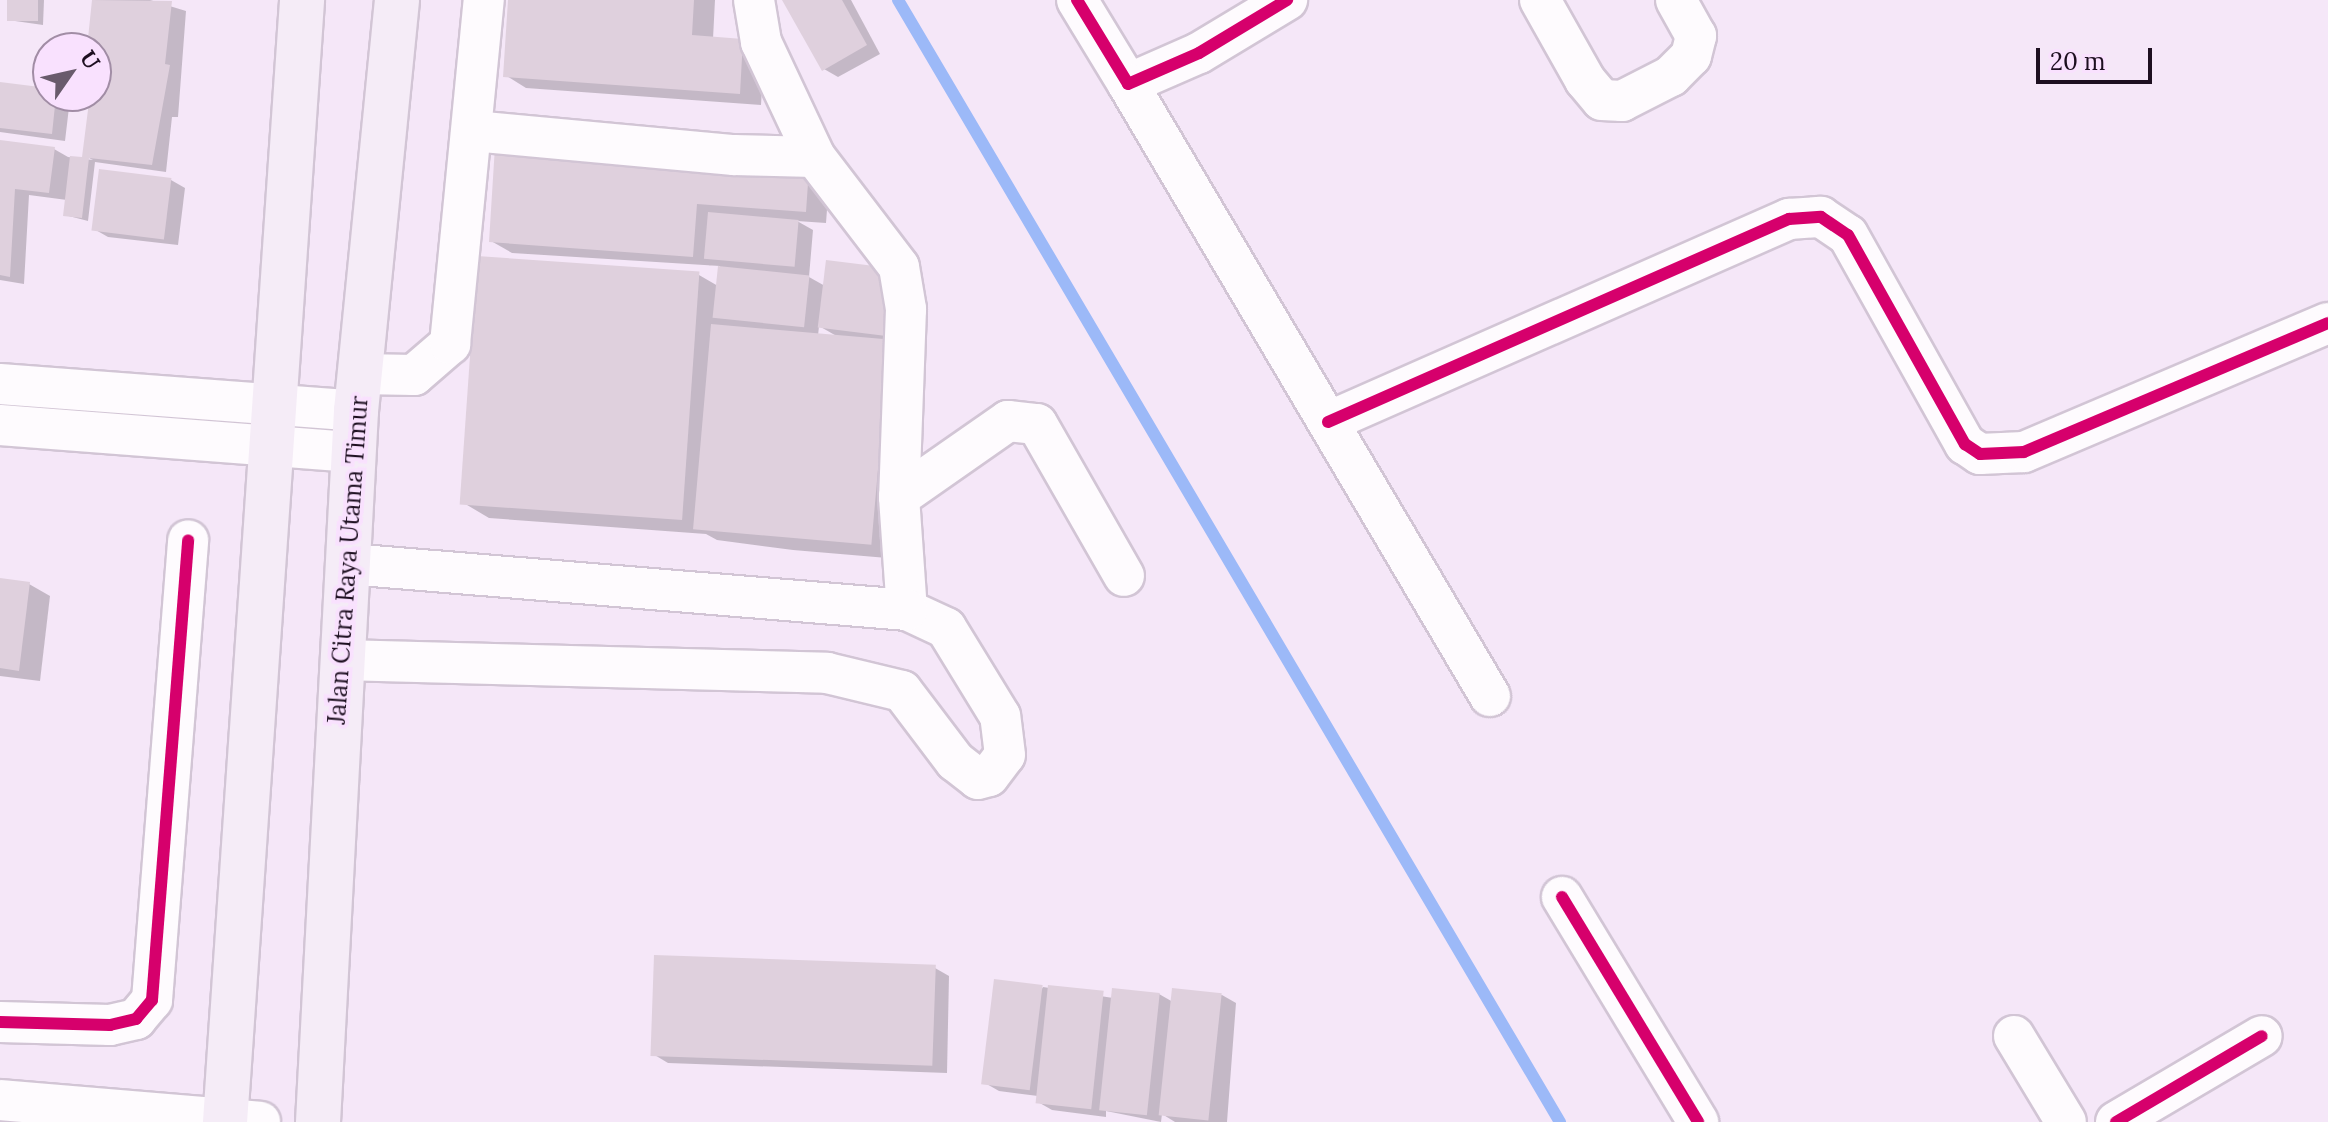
<!DOCTYPE html>
<style>
body{margin:0}
#map{position:relative;width:2328px;height:1122px;overflow:hidden;background:#f5e7f8;font-family:Lora,serif}
div>[style]{position:absolute}
.shadow>*{inset:0;background:#0003}
.stream>*{height:12px;margin:-6px;padding:0 6px;transform-origin:6px;border-radius:6px;background:#9cb9f8}
.building>*{inset:0;background:#dfd0dd;transform-origin:0 0}
.roads{filter:drop-shadow(2px 0 #d2c5d5) drop-shadow(-2px 0 #d2c5d5) drop-shadow(0 2px #d2c5d5) drop-shadow(0 -2px #d2c5d5)}
.minor>*{height:40px;margin:-20px;padding:0 20px;transform-origin:20px;border-radius:20px;background:#fefbfe}
.major>*{height:44px;margin:-22px;padding:0 22px;transform-origin:22px;border-radius:22px;background:#f5ecf7}
.cycleway>*{height:12px;margin:-6px;padding:0 6px;transform-origin:6px;border-radius:6px;background:#d6006c}
span{translate:-50% -50%;white-space:nowrap;text-align:center;line-height:1.15;-webkit-text-stroke:8px #f9e1fe;paint-order:stroke}
.street-label{font-size:24px;color:#1d0f20}
.north{position:absolute;left:32px;top:32px;width:80px;height:80px;box-sizing:border-box;background:#f9e1fe;border:2px solid #a18da5;border-radius:50%;rotate:56deg;font-size:22px;font-weight:700;line-height:32px;text-align:center;color:#1d0f20}
.north::after{content:'';display:block;margin:auto;width:28px;height:36px;background:#695b6c;clip-path:polygon(50% 0,100% 100%,50% 72%,0 100%)}
.scale{position:absolute;left:2036px;top:48px;width:116px;height:36px;box-sizing:border-box;border:4px solid #1d0f20;border-top:0;padding-left:10px;font-size:24px;line-height:28px;white-space:nowrap;color:#1d0f20;-webkit-text-stroke:6px #f9e1fe;paint-order:stroke}
</style>
<div id="map">
<div class="shadow">
<div style="clip-path:polygon(9px 0,44px 0,43px 25px,8px 20px)"></div>
<div style="clip-path:polygon(94px 0,150px 0,186px 11px,178px 117px,172px 117px,166px 172px,95px 162px,88px 221px,65px 215px,67px 200px,29px 195px,24px 284px,0 280px,0 142px,54px 149px,68px 157px,93px 160px,85px 156px,91px 104px,82px 99px,96px 96px,96px 48px,88px 48px)"></div>
<div style="clip-path:polygon(510px 0,715px 0,713px 39px,764px 53px,761px 105px,526px 88px,505px 75px)"></div>
<div style="clip-path:polygon(785px 0,851px 0,880px 54px,838px 77px,824px 69px)"></div>
<div style="clip-path:polygon(0 84px,48px 90px,48px 96px,70px 99px,65px 141px,0 132px)"></div>
<div style="clip-path:polygon(evenodd,497px 148px,829px 183px,826px 223px,797px 221px,813px 230px,809px 277px,825px 286px,894px 270px,899px 559px,793px 550px,717px 540px,706px 534px,489px 518px,462px 502px,699px 275px,718px 286px,720px 266px,512px 253px,491px 241px,497px 148px,819px 326px,840px 338px,818px 336px,819px 326px)"></div>
<div style="clip-path:polygon(171px 180px,185px 188px,178px 245px,108px 237px,94px 229px)"></div>
<div style="clip-path:polygon(0 580px,29px 584px,50px 596px,40px 681px,0 676px)"></div>
<div style="clip-path:polygon(935px 968px,949px 976px,947px 1073px,668px 1063px,653px 1054px)"></div>
<div style="clip-path:polygon(1043px 987px,1113px 998px,1159px 994px,1173px 1002px,1222px 995px,1236px 1003px,1227px 1122px,1175px 1122px,1162px 1114px,1161px 1122px,1106px 1111px,1106px 1117px,1052px 1110px,1038px 1102px,1038px 1096px,999px 1091px,985px 1083px)"></div>
</div>
<div class="stream">
<div style="left:898px;top:0;width:1303px;rotate:59.46deg"></div>
</div>
<div class="building">
<div style="left:7px;top:0;width:31px;height:21px"></div>
<div style="clip-path:polygon(92px 0,172px 1px,165px 64px,170px 65px,152px 165px,89px 158px,82px 218px,63px 216px,70px 156px,82px 157px,89px 102px,80px 101px,81px 96px,96px 96px,96px 48px,87px 48px)"></div>
<div style="clip-path:polygon(508px 0,694px 0,692px 35px,743px 39px,740px 94px,503px 77px)"></div>
<div style="clip-path:polygon(782px 0,842px 0,867px 45px,822px 71px)"></div>
<div style="clip-path:polygon(0 82px,48px 88px,48px 96px,56px 96px,52px 134px,0 128px)"></div>
<div style="clip-path:polygon(0 140px,55px 147px,49px 193px,15px 189px,10px 277px,0 275px)"></div>
<div style="clip-path:polygon(495px 146px,809px 169px,806px 212px,697px 204px,693px 257px,489px 242px)"></div>
<div style="left:99px;top:169px;width:73px;height:62px;rotate:7deg"></div>
<div style="left:708px;top:212px;width:91px;height:47px;rotate:5deg"></div>
<div style="left:477px;top:256px;width:223px;height:249px;rotate:4deg"></div>
<div style="left:826px;top:260px;width:69px;height:68px;rotate:7deg"></div>
<div style="left:718px;top:266px;width:92px;height:52px;rotate:6deg"></div>
<div style="left:711px;top:324px;width:179px;height:206px;rotate:5deg"></div>
<div style="clip-path:polygon(0 578px,30px 582px,19px 671px,0 668px)"></div>
<div style="left:654px;top:955px;width:282px;height:101px;rotate:2deg"></div>
<div style="left:994px;top:979px;width:49px;height:106px;rotate:7deg"></div>
<div style="left:1048px;top:985px;width:56px;height:119px;rotate:6deg"></div>
<div style="left:1112px;top:988px;width:48px;height:123px;rotate:6deg"></div>
<div style="left:1172px;top:988px;width:50px;height:128px;rotate:6deg"></div>
</div>
<div class="roads">
<div class="minor">
<div style="left:754px;top:0;width:43px;rotate:80.5deg"></div>
<div style="left:761px;top:42px;width:127px;rotate:64.8deg"></div>
<div style="left:815px;top:157px;width:138px;rotate:52.6deg"></div>
<div style="left:899px;top:267px;width:43px;rotate:80.5deg"></div>
<div style="left:906px;top:309px;width:188px;rotate:92.1deg"></div>
<div style="left:899px;top:497px;width:113px;rotate:86deg"></div>
<div style="left:1077px;top:0;width:98px;rotate:58.7deg"></div>
<div style="left:1128px;top:84px;width:77px;rotate:-23.6deg"></div>
<div style="left:1199px;top:53px;width:103px;rotate:-31.1deg"></div>
<div style="left:1540px;top:0;width:92px;rotate:60.6deg"></div>
<div style="left:1585px;top:80px;width:26px;rotate:50deg"></div>
<div style="left:1602px;top:100px;width:20px;rotate:3deg"></div>
<div style="left:1622px;top:101px;width:55px;rotate:-27deg"></div>
<div style="left:1671px;top:76px;width:28px;rotate:-45deg"></div>
<div style="left:1691px;top:56px;width:21px;rotate:-76deg"></div>
<div style="left:1696px;top:36px;width:41px;rotate:-119.1deg"></div>
<div style="left:1128px;top:84px;width:711px;rotate:59.4deg"></div>
<div style="left:473px;top:131px;width:262px;rotate:5.3deg"></div>
<div style="left:734px;top:155px;width:81px;rotate:1.4deg"></div>
<div style="left:360px;top:374px;width:54px;rotate:1.1deg"></div>
<div style="left:414px;top:375px;width:48px;rotate:-40.7deg"></div>
<div style="left:450px;top:344px;width:346px;rotate:-84.4deg"></div>
<div style="left:0;top:384px;width:357px;rotate:4.3deg"></div>
<div style="left:1328px;top:422px;width:504px;rotate:-23.77deg"></div>
<div style="left:1789px;top:219px;width:32px;rotate:-4deg"></div>
<div style="left:1821px;top:217px;width:32px;rotate:34deg"></div>
<div style="left:1848px;top:235px;width:240px;rotate:60.8deg"></div>
<div style="left:1965px;top:444px;width:18px;rotate:34deg"></div>
<div style="left:1980px;top:454px;width:44px;rotate:-2.6deg"></div>
<div style="left:2024px;top:452px;width:330px;rotate:-23deg"></div>
<div style="left:0;top:425px;width:354px;rotate:4.4deg"></div>
<div style="left:899px;top:497px;width:133px;rotate:-34.9deg"></div>
<div style="left:1008px;top:421px;width:29px;rotate:6deg"></div>
<div style="left:1037px;top:424px;width:175px;rotate:60.2deg"></div>
<div style="left:341px;top:660px;width:486px;rotate:1.5deg"></div>
<div style="left:827px;top:673px;width:77px;rotate:13.5deg"></div>
<div style="left:902px;top:691px;width:88px;rotate:52.9deg"></div>
<div style="left:955px;top:761px;width:29px;rotate:38deg"></div>
<div style="left:978px;top:779px;width:11px;rotate:-15deg"></div>
<div style="left:989px;top:776px;width:26px;rotate:-53deg"></div>
<div style="left:1005px;top:755px;width:39px;rotate:-97deg"></div>
<div style="left:1000px;top:716px;width:103px;rotate:-121.5deg"></div>
<div style="left:946px;top:628px;width:43px;rotate:-155.2deg"></div>
<div style="left:907px;top:610px;width:560px;rotate:-175.29deg"></div>
<div style="left:1562px;top:897px;width:263px;rotate:58.8deg"></div>
<div style="left:0;top:1022px;width:110px;rotate:1.6deg"></div>
<div style="left:110px;top:1025px;width:27px;rotate:-13deg"></div>
<div style="left:136px;top:1019px;width:25px;rotate:-50deg"></div>
<div style="left:152px;top:1000px;width:461px;rotate:-85.5deg"></div>
<div style="left:2014px;top:1036px;width:100px;rotate:58.8deg"></div>
<div style="left:0;top:1100px;width:261px;rotate:4.8deg"></div>
<div style="left:2116px;top:1122px;width:169px;rotate:-30.5deg"></div>
</div>
<div class="major">
<div style="left:225px;top:1122px;width:1125px;rotate:-86.07deg"></div>
<div style="left:318px;top:1122px;width:712px;rotate:-86.94deg"></div>
<div style="left:356px;top:411px;width:413px;rotate:-84.3deg"></div>
</div>
</div>
<div class="cycleway">
<div style="left:1077px;top:0;width:98px;rotate:58.7deg"></div>
<div style="left:1128px;top:84px;width:77px;rotate:-23.6deg"></div>
<div style="left:1199px;top:53px;width:103px;rotate:-31.1deg"></div>
<div style="left:1328px;top:422px;width:504px;rotate:-23.77deg"></div>
<div style="left:1789px;top:219px;width:32px;rotate:-4deg"></div>
<div style="left:1821px;top:217px;width:32px;rotate:34deg"></div>
<div style="left:1848px;top:235px;width:240px;rotate:60.8deg"></div>
<div style="left:1965px;top:444px;width:18px;rotate:34deg"></div>
<div style="left:1980px;top:454px;width:44px;rotate:-2.6deg"></div>
<div style="left:2024px;top:452px;width:330px;rotate:-23deg"></div>
<div style="left:1562px;top:897px;width:263px;rotate:58.8deg"></div>
<div style="left:0;top:1022px;width:110px;rotate:1.6deg"></div>
<div style="left:110px;top:1025px;width:27px;rotate:-13deg"></div>
<div style="left:136px;top:1019px;width:25px;rotate:-50deg"></div>
<div style="left:152px;top:1000px;width:461px;rotate:-85.5deg"></div>
<div style="left:2116px;top:1122px;width:169px;rotate:-30.5deg"></div>
</div>
<div class="street-label">
<span style="left:348px;top:560px;rotate:-86deg">Jalan Citra Raya Utama Timur</span>
</div>
<div class="north">U</div>
<div class="scale">20 m</div>
</div>
